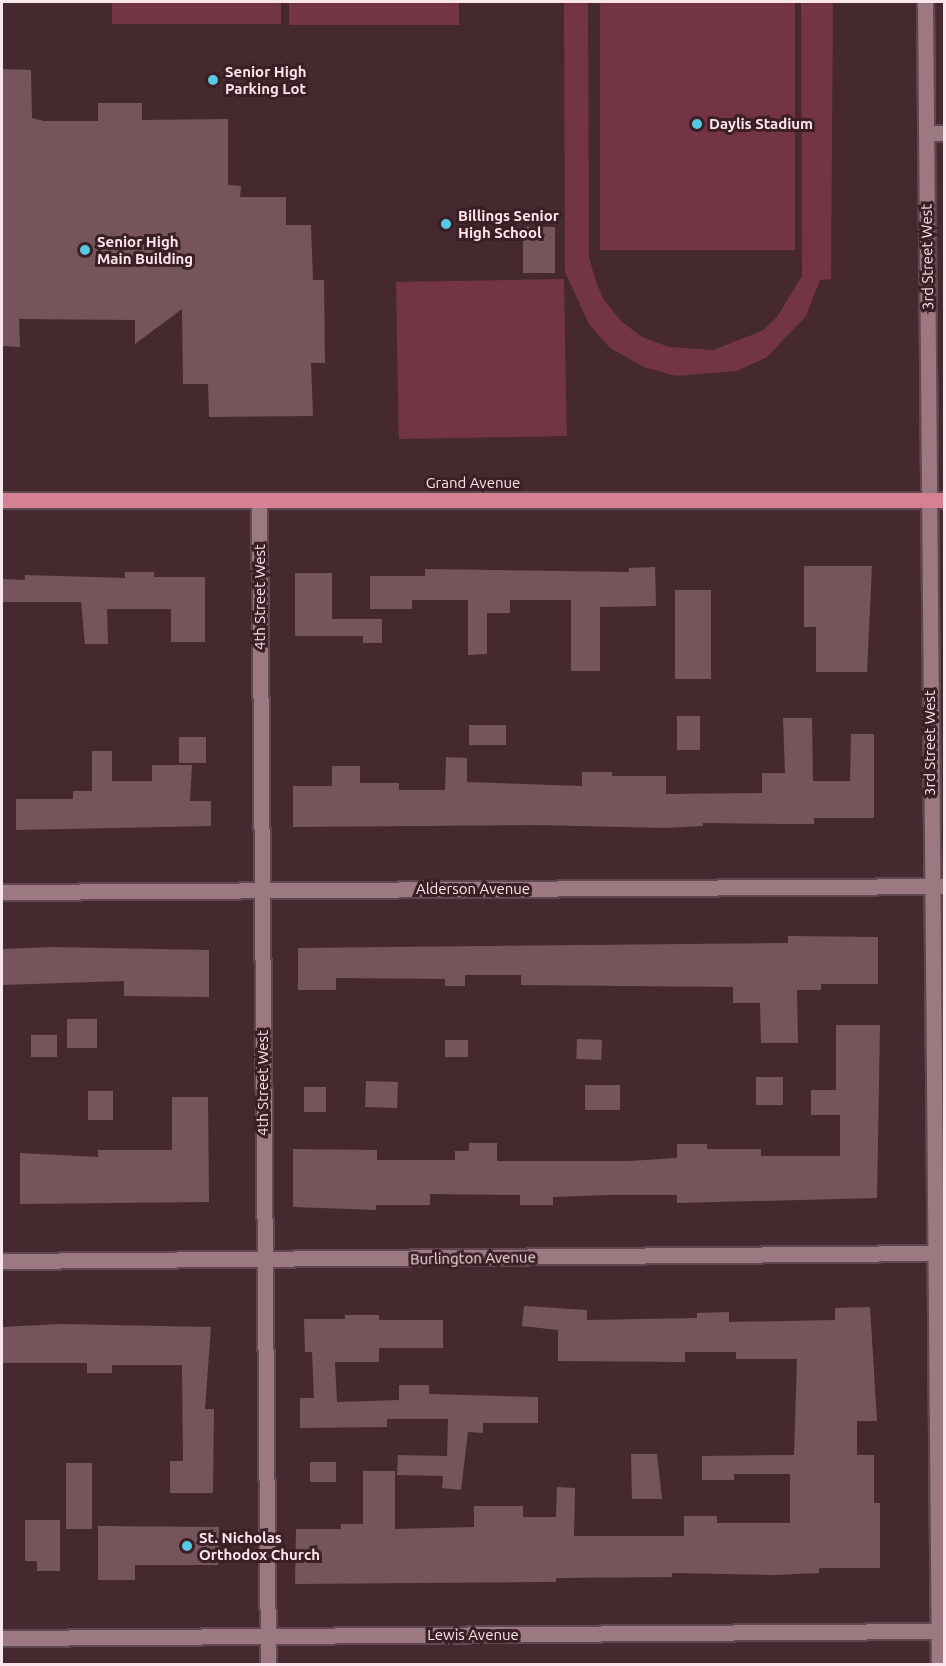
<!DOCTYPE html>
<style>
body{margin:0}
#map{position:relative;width:946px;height:1666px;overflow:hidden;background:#46292f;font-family:Ubuntu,sans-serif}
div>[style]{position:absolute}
.green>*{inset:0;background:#733545;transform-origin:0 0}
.building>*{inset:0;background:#75555b;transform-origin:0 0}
.roads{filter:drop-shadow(2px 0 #61484e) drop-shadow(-2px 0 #61484e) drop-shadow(0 2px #61484e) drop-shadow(0 -2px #61484e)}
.minor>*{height:15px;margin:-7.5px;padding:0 7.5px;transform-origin:7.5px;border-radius:7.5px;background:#9c7980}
.major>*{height:15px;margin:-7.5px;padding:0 7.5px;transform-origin:7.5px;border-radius:7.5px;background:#d68094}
.dots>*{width:16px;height:16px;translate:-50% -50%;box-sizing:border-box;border:3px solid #3b1f25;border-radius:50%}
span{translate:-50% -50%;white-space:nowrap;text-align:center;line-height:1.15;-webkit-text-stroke:6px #3b1f25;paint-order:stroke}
.poi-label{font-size:15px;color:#fae6ea;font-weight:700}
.left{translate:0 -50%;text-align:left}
.street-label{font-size:15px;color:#fae6ea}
.frame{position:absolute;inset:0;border:3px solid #fae6ea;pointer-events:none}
</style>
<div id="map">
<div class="green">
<div style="left:112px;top:2px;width:169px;height:22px"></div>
<div style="left:289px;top:2px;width:170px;height:23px"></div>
<div style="clip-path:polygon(564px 2px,588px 2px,589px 257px,596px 282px,604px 300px,621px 321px,642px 337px,669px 347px,713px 350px,762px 331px,777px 317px,802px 276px,801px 2px,833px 2px,831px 279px,820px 280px,806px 316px,767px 357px,737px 371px,676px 376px,644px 367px,610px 348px,589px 324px,565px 272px)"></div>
<div style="left:600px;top:2px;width:195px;height:248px"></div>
<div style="left:564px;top:279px;width:157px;height:168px;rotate:89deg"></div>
</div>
<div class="building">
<div style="clip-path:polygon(2px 69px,31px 70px,32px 118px,44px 121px,98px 121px,98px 103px,142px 103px,142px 120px,228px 119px,228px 185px,241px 186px,240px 197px,286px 197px,286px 225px,311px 225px,313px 280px,324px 280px,325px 363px,311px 363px,313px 416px,209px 417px,208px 384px,183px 384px,182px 309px,135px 344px,135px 320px,19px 319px,20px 347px,2px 346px)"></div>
<div style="left:523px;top:227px;width:32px;height:46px"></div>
<div style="clip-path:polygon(804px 566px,872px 566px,867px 672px,816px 672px,816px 627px,804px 627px)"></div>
<div style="clip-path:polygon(655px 567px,656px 606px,600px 607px,600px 671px,571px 671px,571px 600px,510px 600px,510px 613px,487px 613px,487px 654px,468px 655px,468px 600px,412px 600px,412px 609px,370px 609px,370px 576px,425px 576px,425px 569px,629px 572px,629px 568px)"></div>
<div style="clip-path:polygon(125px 572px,154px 572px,154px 577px,205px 577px,205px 642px,171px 642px,171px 609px,107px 609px,108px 644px,85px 644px,81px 602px,2px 602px,2px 579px,25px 580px,25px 575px,125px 578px)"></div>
<div style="clip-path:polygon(295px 573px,332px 573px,332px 619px,382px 619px,382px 643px,363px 643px,363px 636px,295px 636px)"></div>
<div style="left:675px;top:590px;width:36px;height:89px"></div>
<div style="left:677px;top:716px;width:23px;height:34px"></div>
<div style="clip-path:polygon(783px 718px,812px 718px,813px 781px,850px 781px,851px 734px,874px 734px,874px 818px,814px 818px,814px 824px,786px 824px,703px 823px,703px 826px,666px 828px,536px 825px,293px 827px,293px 786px,332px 786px,332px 766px,360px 766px,360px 783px,399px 783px,399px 790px,445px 790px,446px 757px,467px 758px,467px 782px,582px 786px,582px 772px,612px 772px,612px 776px,666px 776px,666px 794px,762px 793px,762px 773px,785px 773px)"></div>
<div style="left:469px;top:725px;width:37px;height:20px"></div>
<div style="left:179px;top:737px;width:27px;height:26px"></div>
<div style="clip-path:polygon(92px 751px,112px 751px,112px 781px,152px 781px,152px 765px,192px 765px,190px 801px,211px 801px,211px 826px,16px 830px,16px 799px,73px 799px,73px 791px,92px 791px)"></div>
<div style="clip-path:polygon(788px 936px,878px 937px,878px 984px,821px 984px,821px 990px,797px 990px,798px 1043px,761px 1043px,760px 1003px,733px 1003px,733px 987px,521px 985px,521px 975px,465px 975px,465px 986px,445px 986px,445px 979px,336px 978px,336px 990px,298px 990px,298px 948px,788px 943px)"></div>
<div style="clip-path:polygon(52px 947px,209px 950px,209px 997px,124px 996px,124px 981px,2px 985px,2px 949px)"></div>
<div style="left:67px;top:1019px;width:30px;height:29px"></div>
<div style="clip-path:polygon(836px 1025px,880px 1025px,877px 1198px,677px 1203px,677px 1195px,611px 1195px,553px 1197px,553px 1205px,520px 1205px,520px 1195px,430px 1194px,430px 1205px,376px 1205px,376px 1210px,293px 1207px,293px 1149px,377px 1150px,377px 1160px,455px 1160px,455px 1151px,469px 1151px,469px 1143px,497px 1143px,497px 1161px,629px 1161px,677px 1158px,677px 1144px,707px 1144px,707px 1149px,761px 1149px,761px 1156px,840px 1156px,840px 1115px,811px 1115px,811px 1090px,836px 1090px)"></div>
<div style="left:31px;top:1035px;width:26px;height:22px"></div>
<div style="left:577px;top:1039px;width:25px;height:20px;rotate:2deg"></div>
<div style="left:445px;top:1040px;width:23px;height:17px"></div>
<div style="left:783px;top:1077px;width:28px;height:27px;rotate:90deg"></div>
<div style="left:366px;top:1081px;width:32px;height:26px;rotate:2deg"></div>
<div style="left:585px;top:1085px;width:35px;height:25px"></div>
<div style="left:304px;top:1087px;width:22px;height:25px"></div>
<div style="left:88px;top:1091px;width:25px;height:29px"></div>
<div style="clip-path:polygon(172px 1097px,208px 1097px,209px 1202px,20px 1204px,20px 1153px,98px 1157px,98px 1150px,172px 1150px)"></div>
<div style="clip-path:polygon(524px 1306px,587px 1310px,587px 1320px,697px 1318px,697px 1313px,729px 1312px,729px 1322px,835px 1320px,835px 1308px,870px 1307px,877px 1421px,857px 1421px,857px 1455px,874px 1455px,874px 1503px,880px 1503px,880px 1568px,819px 1568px,819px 1573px,774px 1575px,672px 1573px,672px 1577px,556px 1578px,556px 1582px,295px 1584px,296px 1529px,341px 1529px,341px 1524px,363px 1524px,363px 1471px,395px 1471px,395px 1529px,474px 1527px,474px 1506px,523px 1506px,523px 1517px,556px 1517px,557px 1487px,575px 1488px,574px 1536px,684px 1536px,684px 1516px,717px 1516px,717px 1523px,790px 1523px,790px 1474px,734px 1474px,734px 1480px,702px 1480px,702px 1456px,794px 1455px,797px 1359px,736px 1359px,736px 1352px,685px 1352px,685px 1362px,558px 1361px,558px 1330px,522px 1326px)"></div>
<div style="clip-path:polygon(345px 1315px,379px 1315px,379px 1320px,443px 1320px,443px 1348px,379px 1348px,379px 1362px,335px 1362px,337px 1402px,399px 1400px,399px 1385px,429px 1385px,429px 1394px,538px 1397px,538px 1423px,483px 1423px,483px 1433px,468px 1432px,461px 1490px,442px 1488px,443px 1476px,397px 1475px,398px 1455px,447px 1456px,448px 1419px,387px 1419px,387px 1427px,300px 1428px,300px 1398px,314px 1398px,312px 1352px,305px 1352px,304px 1319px,345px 1319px)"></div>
<div style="clip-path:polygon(61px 1324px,211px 1327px,205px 1409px,214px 1409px,213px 1493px,170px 1493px,170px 1461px,183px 1461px,182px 1365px,112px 1365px,112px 1373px,87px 1373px,87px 1363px,2px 1363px,2px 1327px)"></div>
<div style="clip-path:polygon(631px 1454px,657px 1454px,662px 1499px,632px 1499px)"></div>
<div style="left:310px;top:1462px;width:26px;height:20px"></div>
<div style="left:66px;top:1463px;width:26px;height:66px"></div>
<div style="clip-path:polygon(25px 1520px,60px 1520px,60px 1571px,37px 1571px,37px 1561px,25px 1561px)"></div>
<div style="clip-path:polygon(98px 1526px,219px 1527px,218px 1565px,135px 1565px,135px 1580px,98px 1580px)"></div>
</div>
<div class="roads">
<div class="minor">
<div style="left:925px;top:2px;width:1662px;rotate:89.52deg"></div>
<div style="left:926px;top:133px;width:18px"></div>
<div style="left:259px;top:501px;width:1163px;rotate:89.56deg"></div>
<div style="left:2px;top:892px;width:942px;rotate:-0.36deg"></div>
<div style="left:2px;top:1261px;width:942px;rotate:-0.49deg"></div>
<div style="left:2px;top:1638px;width:942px;rotate:-0.43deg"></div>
</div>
<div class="major">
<div style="left:2px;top:500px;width:942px"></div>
</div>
</div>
<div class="dots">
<div style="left:213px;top:80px;background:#58c9e3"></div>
<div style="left:697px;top:124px;background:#58c9e3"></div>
<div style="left:446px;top:224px;background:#58c9e3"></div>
<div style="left:85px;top:250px;background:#58c9e3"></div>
<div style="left:187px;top:1546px;background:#58c9e3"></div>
</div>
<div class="poi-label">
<span class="left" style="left:225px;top:80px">Senior High<br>Parking Lot</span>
<span class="left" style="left:709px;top:124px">Daylis Stadium</span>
<span class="left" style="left:458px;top:224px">Billings Senior<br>High School</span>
<span class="left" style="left:97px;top:250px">Senior High<br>Main Building</span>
<span class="left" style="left:199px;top:1546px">St. Nicholas<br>Orthodox Church</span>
</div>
<div class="street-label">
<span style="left:927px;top:257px;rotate:-91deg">3rd Street West</span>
<span style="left:473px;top:483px">Grand Avenue</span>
<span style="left:260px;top:597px;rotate:-90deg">4th Street West</span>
<span style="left:930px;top:743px;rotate:-90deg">3rd Street West</span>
<span style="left:473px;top:889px">Alderson Avenue</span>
<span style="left:263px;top:1083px;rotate:-90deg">4th Street West</span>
<span style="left:473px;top:1258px;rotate:-1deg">Burlington Avenue</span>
<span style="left:473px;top:1635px">Lewis Avenue</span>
</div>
<div class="frame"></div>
</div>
